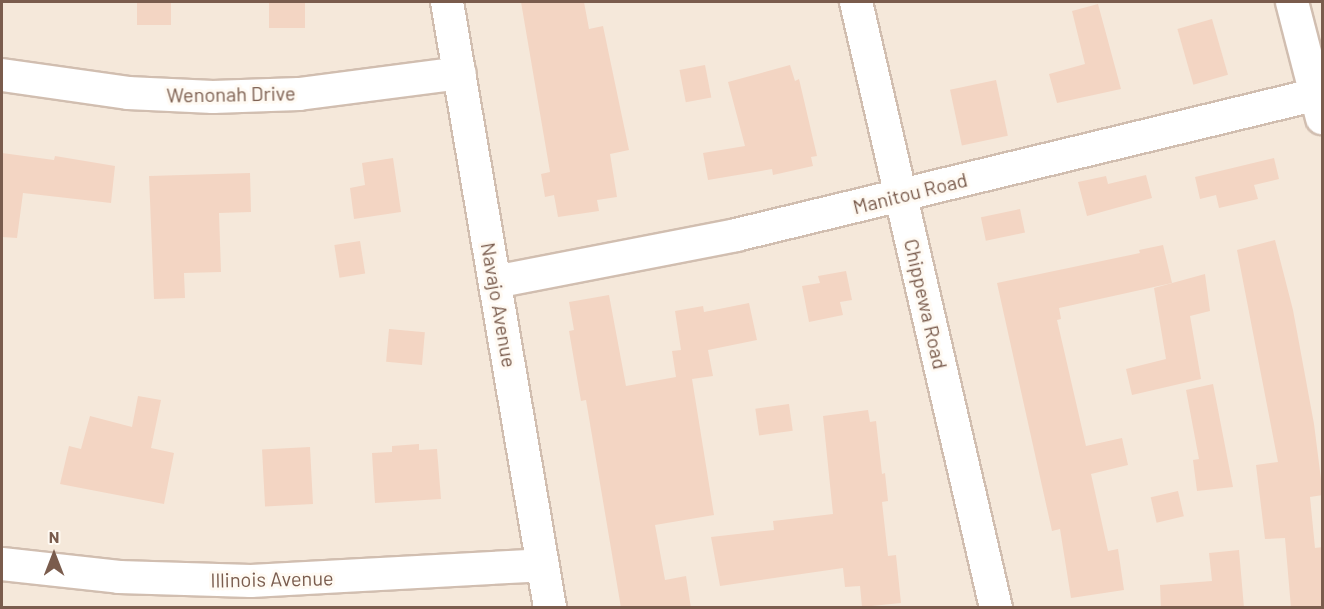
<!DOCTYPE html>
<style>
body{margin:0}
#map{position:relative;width:1324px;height:609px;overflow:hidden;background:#fdf6ec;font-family:Barlow,sans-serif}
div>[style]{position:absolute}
.residential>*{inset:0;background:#f5e8da;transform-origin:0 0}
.building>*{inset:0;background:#f3d5c3;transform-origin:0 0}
.roads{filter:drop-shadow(2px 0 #d1beb0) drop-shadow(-2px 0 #d1beb0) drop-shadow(0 2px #d1beb0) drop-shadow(0 -2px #d1beb0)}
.street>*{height:32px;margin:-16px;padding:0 16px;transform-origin:16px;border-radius:16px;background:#fff}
span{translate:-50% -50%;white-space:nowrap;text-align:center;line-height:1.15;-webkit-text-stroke:6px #fffaf3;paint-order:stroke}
.street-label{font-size:20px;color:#7a5c4d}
.frame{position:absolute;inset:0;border:3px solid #7a5c4d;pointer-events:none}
.north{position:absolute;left:24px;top:525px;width:60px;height:60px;-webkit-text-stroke:4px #fffaf3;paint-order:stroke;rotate:0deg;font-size:16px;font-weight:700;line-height:24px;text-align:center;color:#7a5c4d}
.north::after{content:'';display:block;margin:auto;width:21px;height:27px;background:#7a5c4d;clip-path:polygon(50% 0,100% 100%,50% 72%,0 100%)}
</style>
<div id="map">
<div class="residential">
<div style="left:2px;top:2px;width:1320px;height:605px"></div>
</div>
<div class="building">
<div style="left:137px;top:2px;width:34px;height:23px"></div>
<div style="left:269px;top:2px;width:36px;height:26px"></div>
<div style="clip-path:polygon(521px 2px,584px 2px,589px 29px,603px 26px,629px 150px,610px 154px,617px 197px,597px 200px,599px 211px,558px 217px,554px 195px,545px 197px,541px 174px,550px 172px)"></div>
<div style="clip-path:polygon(1098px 4px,1121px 89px,1057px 103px,1049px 74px,1085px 64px,1072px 11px)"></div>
<div style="left:1212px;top:19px;width:58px;height:36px;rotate:74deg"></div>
<div style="left:705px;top:65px;width:33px;height:26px;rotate:79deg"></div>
<div style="clip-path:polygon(790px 65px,795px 81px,799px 79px,817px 156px,811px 157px,813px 166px,773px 175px,772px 169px,708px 180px,703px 153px,745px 146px,728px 82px)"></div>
<div style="left:996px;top:80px;width:57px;height:47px;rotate:78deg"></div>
<div style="clip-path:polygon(2px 153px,54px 160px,55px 156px,115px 166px,111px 203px,23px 193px,17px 238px,2px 237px)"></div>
<div style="clip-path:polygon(393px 158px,401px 212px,354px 219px,350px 188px,365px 185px,362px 163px)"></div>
<div style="clip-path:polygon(1274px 158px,1279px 179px,1254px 185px,1258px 199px,1219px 208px,1216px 195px,1200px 199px,1195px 177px)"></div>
<div style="clip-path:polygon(250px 173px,251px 212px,219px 213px,221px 272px,184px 273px,185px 298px,154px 299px,149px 176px)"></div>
<div style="clip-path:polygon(1146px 175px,1152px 198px,1087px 216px,1078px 182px,1106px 176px,1108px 184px)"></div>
<div style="left:1020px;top:209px;width:24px;height:40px;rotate:78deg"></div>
<div style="clip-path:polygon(1275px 240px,1293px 310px,1314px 424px,1323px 495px,1310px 497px,1315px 548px,1323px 547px,1323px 608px,1291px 608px,1285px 538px,1265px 539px,1256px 465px,1278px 462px,1237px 250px)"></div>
<div style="left:360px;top:241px;width:33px;height:26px;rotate:81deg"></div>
<div style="clip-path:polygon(1163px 245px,1172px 283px,1059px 308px,1061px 319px,1057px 320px,1086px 446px,1122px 438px,1128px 465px,1091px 474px,1108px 551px,1118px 549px,1124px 590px,1071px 598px,1060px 529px,1052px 531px,997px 283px,1140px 253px,1139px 250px)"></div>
<div style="clip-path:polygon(846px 271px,852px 300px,840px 302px,843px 315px,809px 322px,802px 286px,820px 283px,818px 276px)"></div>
<div style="clip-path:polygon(1205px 274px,1210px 311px,1190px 316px,1201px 379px,1132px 395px,1126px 369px,1166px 359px,1154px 288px)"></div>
<div style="clip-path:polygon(609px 295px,626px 386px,676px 377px,672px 351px,681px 350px,675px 311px,703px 306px,704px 312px,749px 303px,757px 340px,708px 350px,713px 376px,692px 379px,714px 515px,655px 525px,665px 580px,686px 576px,691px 608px,621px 608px,586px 400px,581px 401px,569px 331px,574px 330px,569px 302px)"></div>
<div style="left:389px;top:329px;width:36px;height:33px;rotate:5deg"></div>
<div style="clip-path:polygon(1213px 384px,1233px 487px,1197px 491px,1193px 460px,1199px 459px,1186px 390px)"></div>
<div style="clip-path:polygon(138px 396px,161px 400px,151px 448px,174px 453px,164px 504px,60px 484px,69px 446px,81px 449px,90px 416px,132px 427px)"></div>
<div style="left:789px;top:404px;width:27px;height:34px;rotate:82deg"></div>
<div style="clip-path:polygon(868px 410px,870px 422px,876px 421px,882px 474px,885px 473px,888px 501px,882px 502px,888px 556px,896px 555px,901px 603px,862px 607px,860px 586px,845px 587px,843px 568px,720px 586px,711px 537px,774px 530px,773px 521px,833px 514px,823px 416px)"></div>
<div style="clip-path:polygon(419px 444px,419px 450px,437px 449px,441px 499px,375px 503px,372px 453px,392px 452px,392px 446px)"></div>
<div style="left:310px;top:447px;width:57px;height:48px;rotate:87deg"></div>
<div style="left:1178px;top:491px;width:26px;height:28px;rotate:77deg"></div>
<div style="clip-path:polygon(1239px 550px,1244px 608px,1161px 608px,1160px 585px,1212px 581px,1209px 553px)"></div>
</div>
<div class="roads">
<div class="street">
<div style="left:447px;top:2px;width:615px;rotate:80.35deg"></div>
<div style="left:856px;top:2px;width:622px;rotate:76.99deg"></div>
<div style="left:1292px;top:2px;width:120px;rotate:75.5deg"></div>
<div style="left:2px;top:75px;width:127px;rotate:8.1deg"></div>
<div style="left:128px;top:93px;width:85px;rotate:2.7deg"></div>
<div style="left:213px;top:97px;width:86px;rotate:-2deg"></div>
<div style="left:299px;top:94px;width:162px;rotate:-7.4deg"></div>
<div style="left:495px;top:282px;width:246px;rotate:-11deg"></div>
<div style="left:736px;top:235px;width:603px;rotate:-13.62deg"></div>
<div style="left:2px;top:564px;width:118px;rotate:6.3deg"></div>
<div style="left:119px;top:577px;width:132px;rotate:1.7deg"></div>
<div style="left:251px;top:581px;width:292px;rotate:-3.1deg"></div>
</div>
</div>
<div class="street-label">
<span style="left:231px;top:94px;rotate:-1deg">Wenonah Drive</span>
<span style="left:910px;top:193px;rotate:-14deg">Manitou Road</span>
<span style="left:926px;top:304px;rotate:77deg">Chippewa Road</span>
<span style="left:499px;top:305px;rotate:80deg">Navajo Avenue</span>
<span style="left:272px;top:579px;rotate:-1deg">Illinois Avenue</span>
</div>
<div class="frame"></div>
<div class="north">N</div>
</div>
